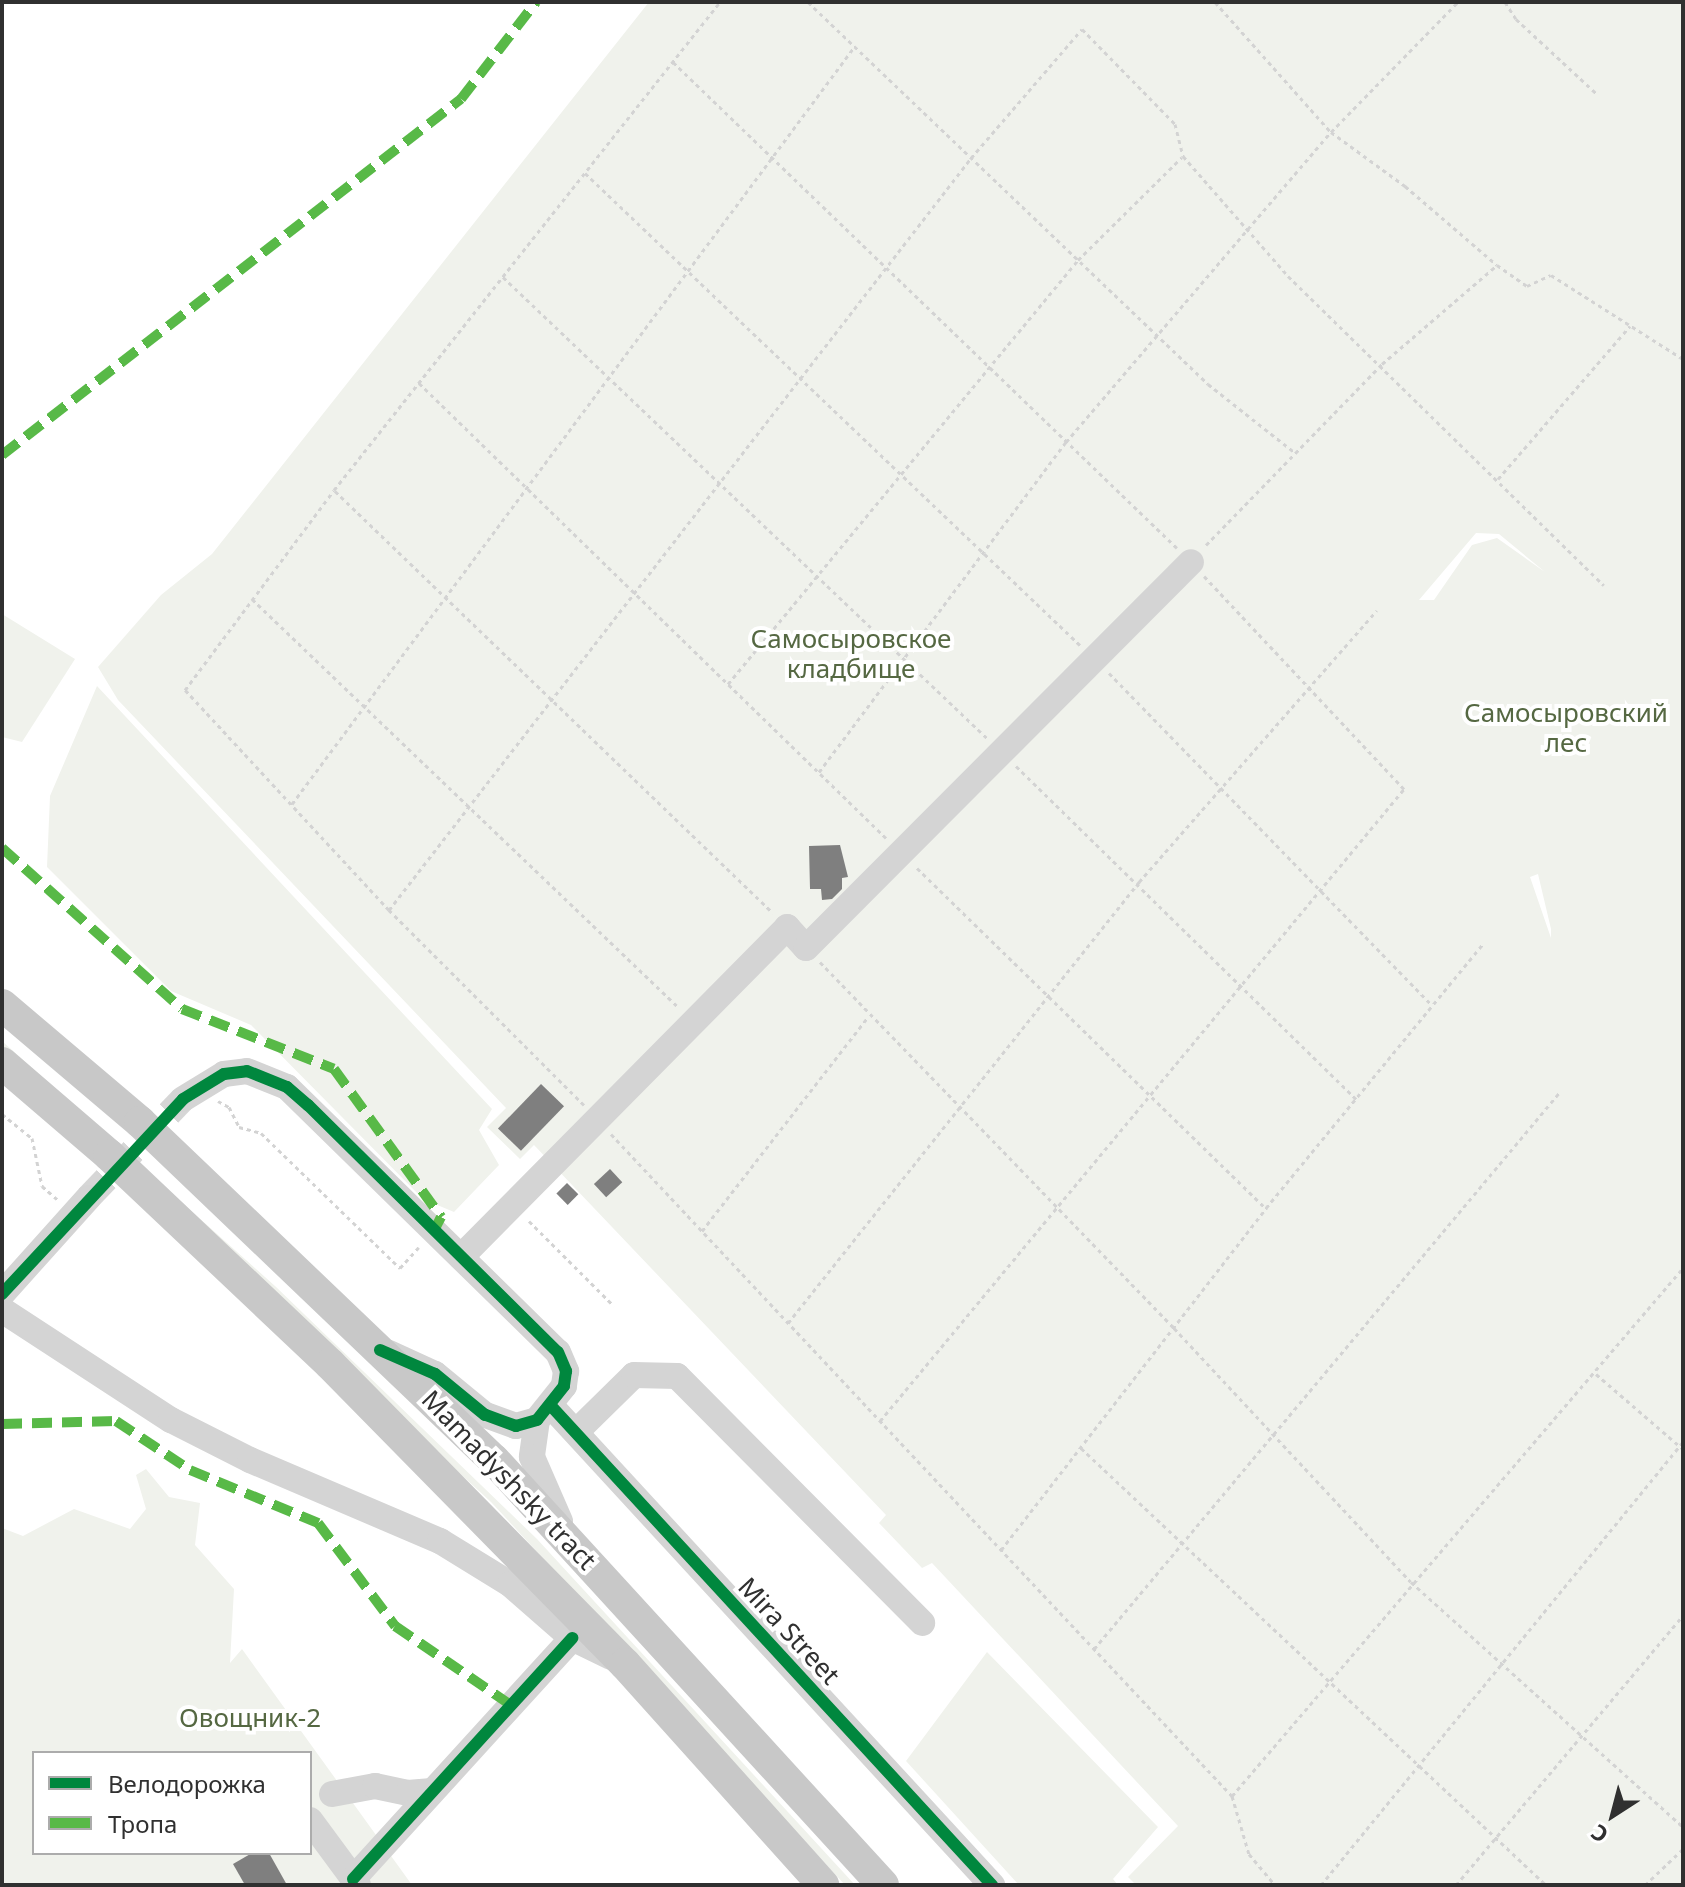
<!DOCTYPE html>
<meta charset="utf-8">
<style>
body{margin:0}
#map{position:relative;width:1685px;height:1887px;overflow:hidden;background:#fff;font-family:"Noto Sans",sans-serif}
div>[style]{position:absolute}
.green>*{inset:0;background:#f0f2ec}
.building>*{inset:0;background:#7f7f7f;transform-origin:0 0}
.minor-tunnel>*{height:26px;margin-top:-13px;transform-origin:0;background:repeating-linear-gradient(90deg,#d6d6d6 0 26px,transparent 0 39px)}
.path>*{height:3px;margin-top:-1.5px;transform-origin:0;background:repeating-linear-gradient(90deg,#d3d3d3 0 4px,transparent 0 8px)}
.minor>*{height:26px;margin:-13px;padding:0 13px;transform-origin:13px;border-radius:13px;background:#d4d4d4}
.major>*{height:32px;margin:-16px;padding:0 16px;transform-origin:16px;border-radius:16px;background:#c8c8c8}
.quiet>*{height:10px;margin-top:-5px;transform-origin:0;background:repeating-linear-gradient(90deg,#58b947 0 20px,transparent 0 30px)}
.cycleway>*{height:12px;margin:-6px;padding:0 6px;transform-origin:6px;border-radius:6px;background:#00873e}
span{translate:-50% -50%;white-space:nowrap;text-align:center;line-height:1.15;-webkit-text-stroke:8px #fff;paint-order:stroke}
.park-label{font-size:26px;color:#556842}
.street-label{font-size:26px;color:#303030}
.frame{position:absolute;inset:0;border:4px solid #303030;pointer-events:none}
.legend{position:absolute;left:32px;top:1751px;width:280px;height:104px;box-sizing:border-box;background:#fff;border:2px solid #acacac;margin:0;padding:10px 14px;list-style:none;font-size:24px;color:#303030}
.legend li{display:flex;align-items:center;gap:16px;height:40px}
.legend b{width:40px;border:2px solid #acacac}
.north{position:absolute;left:1573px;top:1775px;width:80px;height:80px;-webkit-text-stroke:6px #fff;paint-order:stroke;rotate:216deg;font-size:22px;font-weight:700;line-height:32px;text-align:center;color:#303030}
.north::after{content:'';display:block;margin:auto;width:28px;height:36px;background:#303030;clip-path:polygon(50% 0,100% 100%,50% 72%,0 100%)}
</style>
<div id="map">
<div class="green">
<div style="clip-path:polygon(evenodd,649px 2px,1683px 2px,1683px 1885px,1136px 1885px,1128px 1877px,1178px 1826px,932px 1563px,922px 1568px,879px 1523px,886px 1515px,534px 1145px,520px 1159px,487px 1127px,506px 1108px,118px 700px,98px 667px,161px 595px,212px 554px,649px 2px,1476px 533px,1499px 534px,1545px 572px,1497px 538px,1472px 545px,1434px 600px,1419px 600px,1476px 533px,649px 2px,1538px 874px,1551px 929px,1551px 938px,1530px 877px,1538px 874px)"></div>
<div style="clip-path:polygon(2px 614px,75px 659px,22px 742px,2px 737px)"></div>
<div style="clip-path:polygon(97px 686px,492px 1109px,479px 1130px,499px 1165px,454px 1212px,423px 1199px,251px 1025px,171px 991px,47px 867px,50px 796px)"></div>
<div style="clip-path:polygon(2px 1041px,275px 1286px,537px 1539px,855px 1885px,845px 1885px,491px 1502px,2px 1052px)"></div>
<div style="clip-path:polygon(evenodd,146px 1469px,169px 1497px,200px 1503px,195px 1545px,234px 1589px,230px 1663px,242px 1649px,412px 1885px,2px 1885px,2px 1528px,23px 1536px,74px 1509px,130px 1529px,146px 1509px,136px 1475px,146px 1469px,34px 1753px,310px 1753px,310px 1853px,34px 1853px,34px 1753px)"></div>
<div style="clip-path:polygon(987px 1652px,1158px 1827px,1113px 1879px,1118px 1885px,1019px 1885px,906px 1761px)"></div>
</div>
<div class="building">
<div style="clip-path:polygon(840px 845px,848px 877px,842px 878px,842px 889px,832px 899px,822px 900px,821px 889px,810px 889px,809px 846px)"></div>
<div style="left:541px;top:1084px;width:32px;height:62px;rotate:44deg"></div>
<div style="left:610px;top:1169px;width:18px;height:22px;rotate:47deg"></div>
<div style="left:567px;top:1183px;width:16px;height:15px;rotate:45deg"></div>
<div style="clip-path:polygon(252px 1853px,269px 1853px,287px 1885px,245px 1885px,233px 1864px)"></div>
</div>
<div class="minor-tunnel">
<div style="left:88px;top:1198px;width:137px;rotate:-46.2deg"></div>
</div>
<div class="path">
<div style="left:808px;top:2px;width:553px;rotate:43.68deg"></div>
<div style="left:1208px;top:384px;width:110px;rotate:38.3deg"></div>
<div style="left:1215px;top:2px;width:174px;rotate:48.3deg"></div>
<div style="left:1331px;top:132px;width:92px;rotate:36.1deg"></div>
<div style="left:1405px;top:186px;width:121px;rotate:40.7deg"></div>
<div style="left:1497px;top:265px;width:37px;rotate:35deg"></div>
<div style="left:1527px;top:286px;width:26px;rotate:-25deg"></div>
<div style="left:1551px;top:275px;width:156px;rotate:32.5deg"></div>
<div style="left:1505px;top:2px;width:20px;rotate:57deg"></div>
<div style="left:1516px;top:19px;width:109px;rotate:42.8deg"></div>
<div style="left:673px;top:62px;width:700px;rotate:43.96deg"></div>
<div style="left:585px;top:173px;width:684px;rotate:43.64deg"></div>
<div style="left:503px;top:277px;width:668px;rotate:43.61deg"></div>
<div style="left:419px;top:383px;width:652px;rotate:44.25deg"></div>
<div style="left:1498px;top:479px;width:202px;rotate:-49.2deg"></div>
<div style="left:335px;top:491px;width:608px;rotate:43.93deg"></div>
<div style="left:1206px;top:545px;width:252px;rotate:-45.8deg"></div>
<div style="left:1382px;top:364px;width:152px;rotate:-40.7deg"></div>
<div style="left:252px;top:599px;width:588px;rotate:43.76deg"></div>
<div style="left:1109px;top:673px;width:463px;rotate:45.8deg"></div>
<div style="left:728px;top:684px;width:550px;rotate:-50.46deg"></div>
<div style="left:1078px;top:260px;width:146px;rotate:-44.7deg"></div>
<div style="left:1016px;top:766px;width:476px;rotate:44.4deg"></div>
<div style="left:819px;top:772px;width:412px;rotate:-53.2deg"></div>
<div style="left:1066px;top:442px;width:408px;rotate:-49.5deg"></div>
<div style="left:1331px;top:132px;width:182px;rotate:-45.7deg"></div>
<div style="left:292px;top:804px;width:944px;rotate:-53.4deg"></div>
<div style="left:917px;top:868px;width:487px;rotate:44.3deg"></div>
<div style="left:389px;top:910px;width:951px;rotate:-52.26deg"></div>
<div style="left:971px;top:158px;width:170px;rotate:-49.3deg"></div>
<div style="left:1082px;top:29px;width:133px;rotate:45.6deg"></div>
<div style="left:1175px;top:124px;width:33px;rotate:76deg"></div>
<div style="left:1183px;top:156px;width:159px;rotate:48.8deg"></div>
<div style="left:1288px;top:276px;width:442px;rotate:44.4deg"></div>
<div style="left:820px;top:962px;width:509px;rotate:45.95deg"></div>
<div style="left:1174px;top:1328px;width:347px;rotate:47deg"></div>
<div style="left:1411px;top:1582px;width:366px;rotate:42deg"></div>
<div style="left:218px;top:1101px;width:13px;rotate:29deg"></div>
<div style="left:229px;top:1107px;width:22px;rotate:63deg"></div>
<div style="left:239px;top:1127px;width:23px;rotate:15deg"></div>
<div style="left:261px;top:1133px;width:194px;rotate:44.2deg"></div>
<div style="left:400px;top:1268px;width:28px;rotate:-48deg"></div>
<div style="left:584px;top:1105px;width:276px;rotate:-135deg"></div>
<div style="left:389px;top:910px;width:300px;rotate:-132.8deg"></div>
<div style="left:185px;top:690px;width:249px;rotate:-53.3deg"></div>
<div style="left:334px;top:490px;width:622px;rotate:-51.66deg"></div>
<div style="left:2px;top:1114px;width:38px;rotate:39deg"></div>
<div style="left:32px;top:1138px;width:49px;rotate:78.2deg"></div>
<div style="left:42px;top:1186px;width:21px;rotate:41deg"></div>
<div style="left:611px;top:1134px;width:908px;rotate:46.83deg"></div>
<div style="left:1232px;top:1796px;width:60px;rotate:73.7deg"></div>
<div style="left:1249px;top:1854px;width:40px;rotate:50deg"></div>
<div style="left:529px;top:1221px;width:120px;rotate:45deg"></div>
<div style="left:702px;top:1231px;width:272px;rotate:-52.2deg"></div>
<div style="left:788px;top:1323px;width:564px;rotate:-51.48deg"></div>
<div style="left:1139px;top:882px;width:361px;rotate:-48.8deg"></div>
<div style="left:1596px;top:1374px;width:115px;rotate:40.8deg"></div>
<div style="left:880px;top:1421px;width:821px;rotate:-50.34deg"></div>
<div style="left:1404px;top:789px;width:292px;rotate:-133.2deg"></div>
<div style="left:1081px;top:1448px;width:638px;rotate:43.22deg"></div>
<div style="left:1001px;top:1550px;width:433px;rotate:-52.2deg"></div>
<div style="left:1266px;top:1208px;width:342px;rotate:-50.6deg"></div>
<div style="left:1094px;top:1649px;width:725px;rotate:-50.09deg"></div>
<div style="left:1232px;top:1796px;width:694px;rotate:-49.5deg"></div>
<div style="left:1321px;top:1885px;width:572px;rotate:-50.75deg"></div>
<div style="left:1456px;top:1885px;width:353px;rotate:-49.9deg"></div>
<div style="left:1645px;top:1885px;width:52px;rotate:-43.5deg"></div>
</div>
<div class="minor">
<div style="left:183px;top:1099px;width:48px;rotate:-31.4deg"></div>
<div style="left:224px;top:1074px;width:23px;rotate:-7deg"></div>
<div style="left:247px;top:1071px;width:43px;rotate:21.8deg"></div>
<div style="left:287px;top:1087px;width:379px;rotate:44.4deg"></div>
<div style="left:558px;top:1352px;width:21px;rotate:67deg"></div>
<div style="left:566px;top:1371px;width:15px;rotate:98deg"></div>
<div style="left:564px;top:1386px;width:43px;rotate:128.5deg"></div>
<div style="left:537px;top:1420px;width:22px;rotate:164deg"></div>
<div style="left:516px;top:1426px;width:33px;rotate:-160deg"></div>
<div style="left:485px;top:1415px;width:65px;rotate:-140.6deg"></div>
<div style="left:435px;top:1374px;width:51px;rotate:-155.5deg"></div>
<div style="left:461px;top:1257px;width:464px;rotate:-45.3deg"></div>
<div style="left:787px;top:927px;width:28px;rotate:48deg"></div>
<div style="left:806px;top:948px;width:545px;rotate:-45.07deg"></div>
<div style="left:2px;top:1294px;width:129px;rotate:-48.1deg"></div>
<div style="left:2px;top:1310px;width:202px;rotate:33.1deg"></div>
<div style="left:171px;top:1420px;width:89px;rotate:26.9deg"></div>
<div style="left:250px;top:1460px;width:207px;rotate:23.1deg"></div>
<div style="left:440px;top:1541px;width:82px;rotate:31.6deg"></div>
<div style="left:510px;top:1584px;width:82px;rotate:41.1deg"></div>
<div style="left:572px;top:1638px;width:43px;rotate:26deg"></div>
<div style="left:552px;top:1407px;width:650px;rotate:47.37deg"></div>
<div style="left:537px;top:1420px;width:37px;rotate:98deg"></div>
<div style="left:532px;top:1457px;width:70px;rotate:66.4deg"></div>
<div style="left:576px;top:1432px;width:81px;rotate:-44.5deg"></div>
<div style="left:634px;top:1375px;width:43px;rotate:1.3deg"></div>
<div style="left:677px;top:1376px;width:348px;rotate:45.2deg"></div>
<div style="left:332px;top:1794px;width:44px;rotate:-10.5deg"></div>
<div style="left:375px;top:1786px;width:34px;rotate:12deg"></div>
<div style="left:408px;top:1793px;width:24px;rotate:-5deg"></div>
<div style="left:310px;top:1820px;width:81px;rotate:53.6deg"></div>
<div style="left:353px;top:1879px;width:326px;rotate:-47.7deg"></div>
</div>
<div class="major">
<div style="left:2px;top:1005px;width:181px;rotate:40.3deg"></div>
<div style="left:140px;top:1122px;width:489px;rotate:43.7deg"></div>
<div style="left:494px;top:1460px;width:576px;rotate:47.53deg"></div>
<div style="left:2px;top:1063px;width:141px;rotate:40.7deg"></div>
<div style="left:109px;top:1155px;width:304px;rotate:43.4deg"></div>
<div style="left:330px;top:1364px;width:421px;rotate:45.5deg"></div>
<div style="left:625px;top:1664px;width:297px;rotate:48.1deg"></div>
</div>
<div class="quiet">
<div style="left:2px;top:455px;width:581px;rotate:-37.8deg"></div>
<div style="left:461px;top:99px;width:123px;rotate:-52.3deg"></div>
<div style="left:2px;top:848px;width:241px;rotate:41.8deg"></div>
<div style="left:182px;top:1009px;width:163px;rotate:21.5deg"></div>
<div style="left:334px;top:1069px;width:183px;rotate:54.1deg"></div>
<div style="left:441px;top:1217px;width:16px;rotate:117deg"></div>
<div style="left:2px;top:1424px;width:114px;rotate:-1.5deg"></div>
<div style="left:116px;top:1421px;width:89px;rotate:33.5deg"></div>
<div style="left:190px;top:1470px;width:139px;rotate:22.5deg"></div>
<div style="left:318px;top:1523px;width:129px;rotate:53.2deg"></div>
<div style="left:395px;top:1626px;width:140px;rotate:34.3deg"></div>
</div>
<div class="cycleway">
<div style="left:2px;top:1294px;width:266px;rotate:-47.1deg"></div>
<div style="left:183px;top:1099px;width:48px;rotate:-31.4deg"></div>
<div style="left:224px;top:1074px;width:23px;rotate:-7deg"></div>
<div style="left:247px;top:1071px;width:43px;rotate:21.8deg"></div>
<div style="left:287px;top:1087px;width:28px;rotate:41deg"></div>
<div style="left:308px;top:1105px;width:351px;rotate:44.7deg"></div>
<div style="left:558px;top:1352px;width:21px;rotate:67deg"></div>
<div style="left:566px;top:1371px;width:15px;rotate:98deg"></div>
<div style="left:564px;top:1386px;width:43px;rotate:128.5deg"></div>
<div style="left:537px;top:1420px;width:22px;rotate:164deg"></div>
<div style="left:516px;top:1426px;width:33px;rotate:-160deg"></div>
<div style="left:485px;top:1415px;width:65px;rotate:-140.6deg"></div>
<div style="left:435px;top:1374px;width:60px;rotate:-156.4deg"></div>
<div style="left:552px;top:1407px;width:650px;rotate:47.37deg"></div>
<div style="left:353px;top:1879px;width:326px;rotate:-47.7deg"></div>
</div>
<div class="park-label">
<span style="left:851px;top:654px">Самосыровское<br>кладбище</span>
<span style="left:1566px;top:728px">Самосыровский<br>лес</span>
<span style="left:250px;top:1718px">Овощник-2</span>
</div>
<div class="street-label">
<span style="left:509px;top:1480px;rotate:46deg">Mamadyshsky tract</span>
<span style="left:789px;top:1631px;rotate:47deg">Mira Street</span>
</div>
<div class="frame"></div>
<ul class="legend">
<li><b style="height:10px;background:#00873e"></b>Велодорожка</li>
<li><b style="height:10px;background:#58b947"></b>Тропа</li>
</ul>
<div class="north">С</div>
</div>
